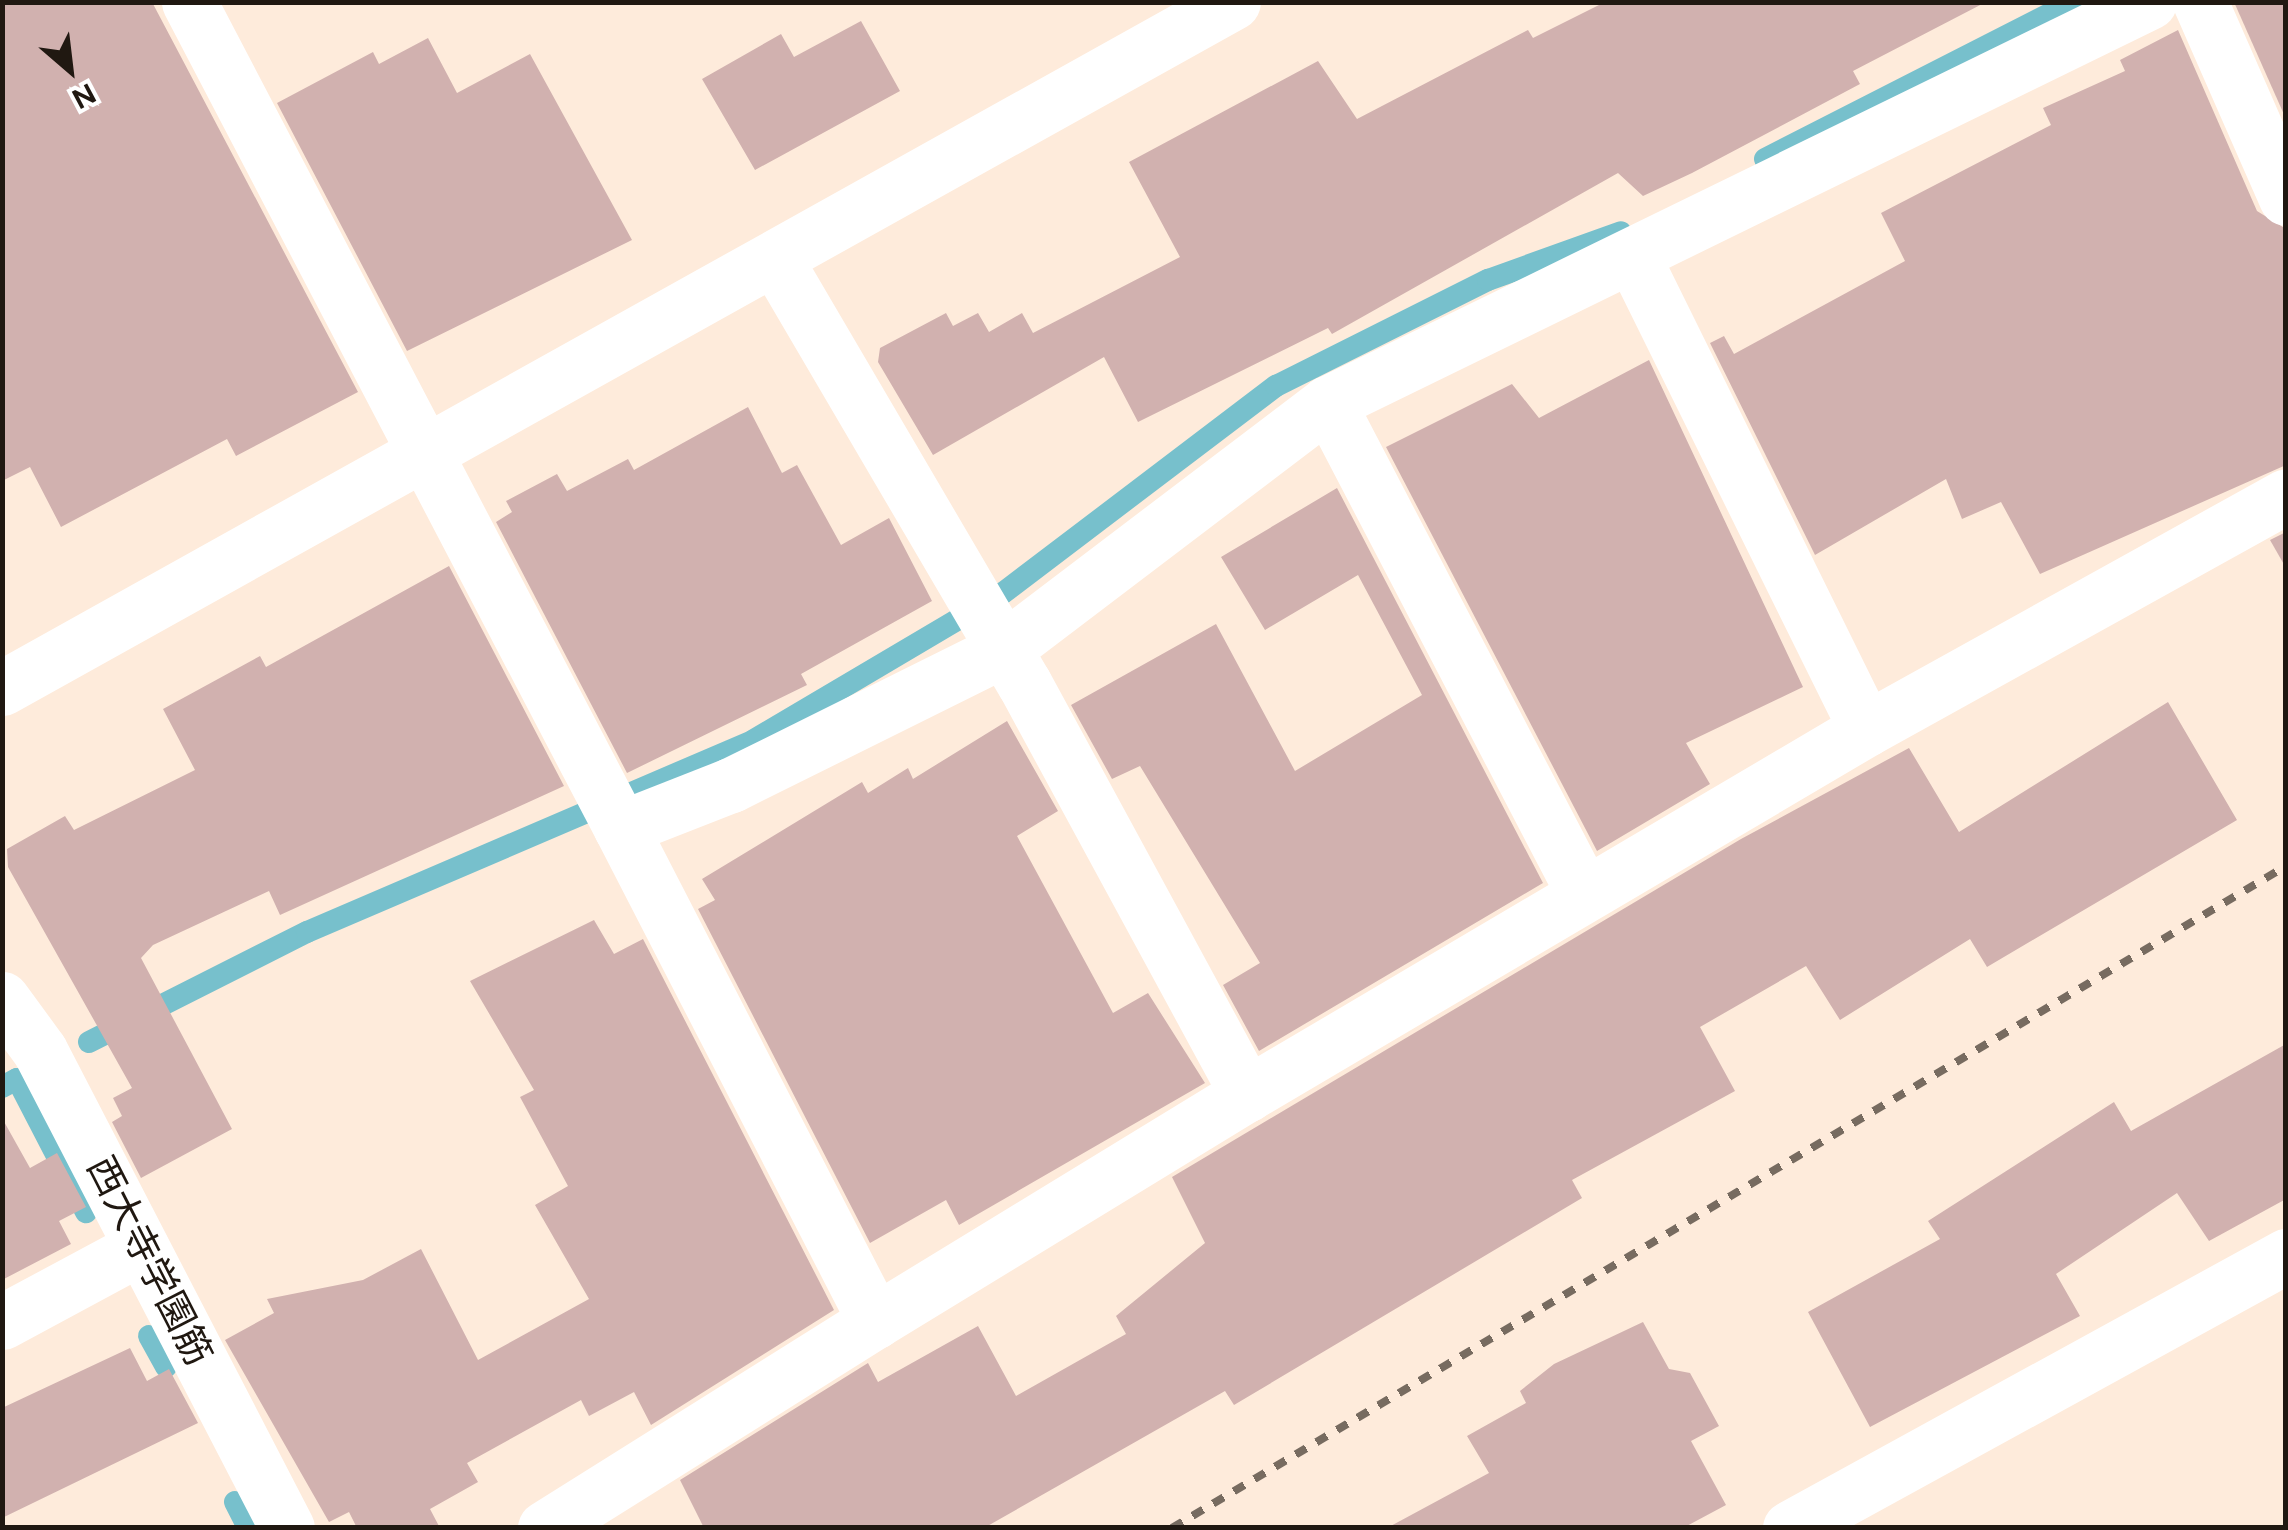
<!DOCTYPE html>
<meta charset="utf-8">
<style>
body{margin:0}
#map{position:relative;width:2288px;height:1530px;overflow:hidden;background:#feebdb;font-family:Figtree,"Noto Sans JP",sans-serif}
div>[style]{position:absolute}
.stream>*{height:22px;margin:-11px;padding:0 11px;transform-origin:11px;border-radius:11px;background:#77c0cc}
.building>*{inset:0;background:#d1b1af}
.minor>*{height:55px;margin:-27.5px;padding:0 27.5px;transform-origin:27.5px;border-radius:27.5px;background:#fff}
.tertiary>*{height:55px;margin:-27.5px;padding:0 27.5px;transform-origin:27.5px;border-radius:27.5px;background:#fff}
.rail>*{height:8px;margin-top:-4px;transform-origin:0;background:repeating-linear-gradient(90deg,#776b60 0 12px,transparent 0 24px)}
span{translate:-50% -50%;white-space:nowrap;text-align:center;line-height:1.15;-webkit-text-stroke:8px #fff;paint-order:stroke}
.street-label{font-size:38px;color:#201811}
.frame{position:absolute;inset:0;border:5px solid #201811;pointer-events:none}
.north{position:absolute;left:20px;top:20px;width:100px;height:100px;-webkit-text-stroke:8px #fff;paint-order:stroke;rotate:152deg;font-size:28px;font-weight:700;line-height:40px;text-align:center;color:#201811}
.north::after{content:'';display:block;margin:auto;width:35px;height:45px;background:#201811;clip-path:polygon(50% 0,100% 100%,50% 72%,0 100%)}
</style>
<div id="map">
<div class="stream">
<div style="left:1765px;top:159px;width:346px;rotate:-27deg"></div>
<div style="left:89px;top:1042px;width:244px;rotate:-26.8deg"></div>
<div style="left:307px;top:932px;width:486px;rotate:-23.2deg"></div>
<div style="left:754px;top:740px;width:289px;rotate:-30.6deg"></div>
<div style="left:1003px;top:593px;width:343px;rotate:-37.2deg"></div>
<div style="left:1276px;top:386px;width:237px;rotate:-26.6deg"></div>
<div style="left:1488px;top:280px;width:141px;rotate:-19.8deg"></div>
<div style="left:2px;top:1087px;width:17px;rotate:-28deg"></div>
<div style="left:17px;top:1079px;width:150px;rotate:62.6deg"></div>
<div style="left:149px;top:1336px;width:35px;rotate:61deg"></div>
<div style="left:235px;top:1502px;width:29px;rotate:63deg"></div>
</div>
<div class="building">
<div style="clip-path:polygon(2px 2px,152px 2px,358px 392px,236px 456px,227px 439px,61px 527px,30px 467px,2px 481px)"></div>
<div style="clip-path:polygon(1605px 2px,1986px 2px,1853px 71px,1860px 84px,1692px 173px,1643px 196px,1618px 173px,1332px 334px,1328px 328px,1138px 422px,1104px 357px,933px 455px,878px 362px,880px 348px,946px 313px,953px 326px,978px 313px,989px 332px,1022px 313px,1033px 333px,1180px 257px,1129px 162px,1318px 61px,1357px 119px,1528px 30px,1533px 38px)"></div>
<div style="clip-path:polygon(2234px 2px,2286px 2px,2286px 119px)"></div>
<div style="clip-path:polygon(861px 21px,900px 91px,755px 170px,702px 79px,781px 34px,794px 57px)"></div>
<div style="clip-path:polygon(2178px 30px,2257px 211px,2286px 229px,2286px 465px,2040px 574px,2001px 502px,1962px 519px,1946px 479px,1815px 555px,1710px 343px,1724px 336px,1734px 354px,1905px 261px,1881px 213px,2051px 125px,2043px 108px,2125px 71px,2120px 60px)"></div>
<div style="clip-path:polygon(428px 38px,457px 93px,530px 54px,632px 240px,407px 351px,277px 103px,373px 52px,379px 64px)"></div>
<div style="clip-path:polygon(1649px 360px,1803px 687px,1686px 743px,1710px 784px,1597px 851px,1386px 447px,1512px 384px,1539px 418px)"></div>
<div style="clip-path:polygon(748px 407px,782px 473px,797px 465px,841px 545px,889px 518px,932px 601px,801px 674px,807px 685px,627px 773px,496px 522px,512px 512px,506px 501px,557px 474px,567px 491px,628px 459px,634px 470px)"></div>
<div style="clip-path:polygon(1337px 488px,1543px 883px,1259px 1051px,1223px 985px,1260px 963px,1140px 766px,1112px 779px,1071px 705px,1216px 624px,1295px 771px,1422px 695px,1358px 575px,1265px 630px,1221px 557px)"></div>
<div style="clip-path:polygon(2286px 532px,2286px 568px,2270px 540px)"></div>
<div style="clip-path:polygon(449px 566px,564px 786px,280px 915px,269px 891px,153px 945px,141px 958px,232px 1129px,141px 1178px,112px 1122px,122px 1116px,113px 1098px,132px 1088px,8px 867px,7px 849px,65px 816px,74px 830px,195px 770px,163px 709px,260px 656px,266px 667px)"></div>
<div style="clip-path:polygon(2168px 702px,2237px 820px,1987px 967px,1970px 939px,1840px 1020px,1806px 966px,1700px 1027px,1735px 1091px,1572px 1180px,1582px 1198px,1234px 1405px,1225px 1391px,984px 1528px,704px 1528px,680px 1480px,868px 1363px,878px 1382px,978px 1326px,1016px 1396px,1126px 1334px,1116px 1316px,1205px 1243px,1172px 1177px,1741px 839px,1909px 748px,1959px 832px)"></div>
<div style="clip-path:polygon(1007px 721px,1058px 811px,1017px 836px,1113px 1013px,1148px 993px,1205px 1083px,959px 1225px,946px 1200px,870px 1243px,698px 909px,715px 900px,702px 879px,862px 782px,868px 793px,908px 768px,913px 779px)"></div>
<div style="clip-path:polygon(594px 920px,614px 954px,643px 939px,834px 1310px,651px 1425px,634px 1392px,589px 1416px,581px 1400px,467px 1463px,478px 1482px,430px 1509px,440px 1528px,357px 1528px,349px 1512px,329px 1522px,225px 1340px,274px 1313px,267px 1299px,363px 1280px,421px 1249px,478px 1360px,589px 1299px,535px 1205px,568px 1186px,520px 1097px,534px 1090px,470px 981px)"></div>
<div style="clip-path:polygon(2286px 1044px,2286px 1199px,2209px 1241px,2177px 1193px,2056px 1274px,2080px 1316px,1870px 1427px,1808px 1312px,1940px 1239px,1928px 1221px,2114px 1102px,2131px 1131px)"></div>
<div style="clip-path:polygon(2px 1118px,30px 1168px,57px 1153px,86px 1207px,59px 1221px,71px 1244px,2px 1280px)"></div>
<div style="clip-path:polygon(1643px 1322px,1669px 1369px,1690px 1373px,1719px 1426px,1691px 1441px,1726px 1505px,1683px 1528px,1387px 1528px,1489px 1473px,1467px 1436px,1526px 1403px,1520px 1391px,1554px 1364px)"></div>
<div style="clip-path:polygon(130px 1348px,147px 1381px,169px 1369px,198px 1423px,2px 1518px,2px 1408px)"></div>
</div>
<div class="minor">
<div style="left:189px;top:2px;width:932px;rotate:62.39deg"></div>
<div style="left:621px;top:828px;width:118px;rotate:-21.4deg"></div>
<div style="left:731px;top:785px;width:301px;rotate:-26.4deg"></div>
<div style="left:1001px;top:651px;width:410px;rotate:-37.2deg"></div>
<div style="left:1328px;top:403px;width:551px;rotate:62.46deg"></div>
<div style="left:2200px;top:2px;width:214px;rotate:66.3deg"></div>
<div style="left:1633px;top:257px;width:526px;rotate:63.73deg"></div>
<div style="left:775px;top:259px;width:492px;rotate:59.6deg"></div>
<div style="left:1024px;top:683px;width:468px;rotate:61.5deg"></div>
<div style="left:1247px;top:1094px;width:719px;rotate:-30.53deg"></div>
<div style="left:1866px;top:729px;width:480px;rotate:-29deg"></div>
<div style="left:1328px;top:403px;width:914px;rotate:-26.03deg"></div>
<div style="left:621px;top:828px;width:555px;rotate:62.74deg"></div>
<div style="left:875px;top:1321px;width:436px;rotate:-31.4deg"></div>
<div style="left:2px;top:999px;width:64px;rotate:53.8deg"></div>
<div style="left:40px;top:1051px;width:537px;rotate:62.62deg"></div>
<div style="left:2px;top:1322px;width:158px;rotate:-28.3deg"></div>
<div style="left:545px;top:1528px;width:390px;rotate:-32.1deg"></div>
<div style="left:1790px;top:1528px;width:566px;rotate:-28.74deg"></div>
</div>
<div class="tertiary">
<div style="left:2px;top:688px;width:1409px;rotate:-29.13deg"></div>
</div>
<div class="rail">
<div style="left:1172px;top:1528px;width:1296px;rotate:-30.72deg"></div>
</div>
<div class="street-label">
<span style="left:149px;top:1261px;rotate:63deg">西大寺学園筋</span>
</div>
<div class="frame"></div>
<div class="north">N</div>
</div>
